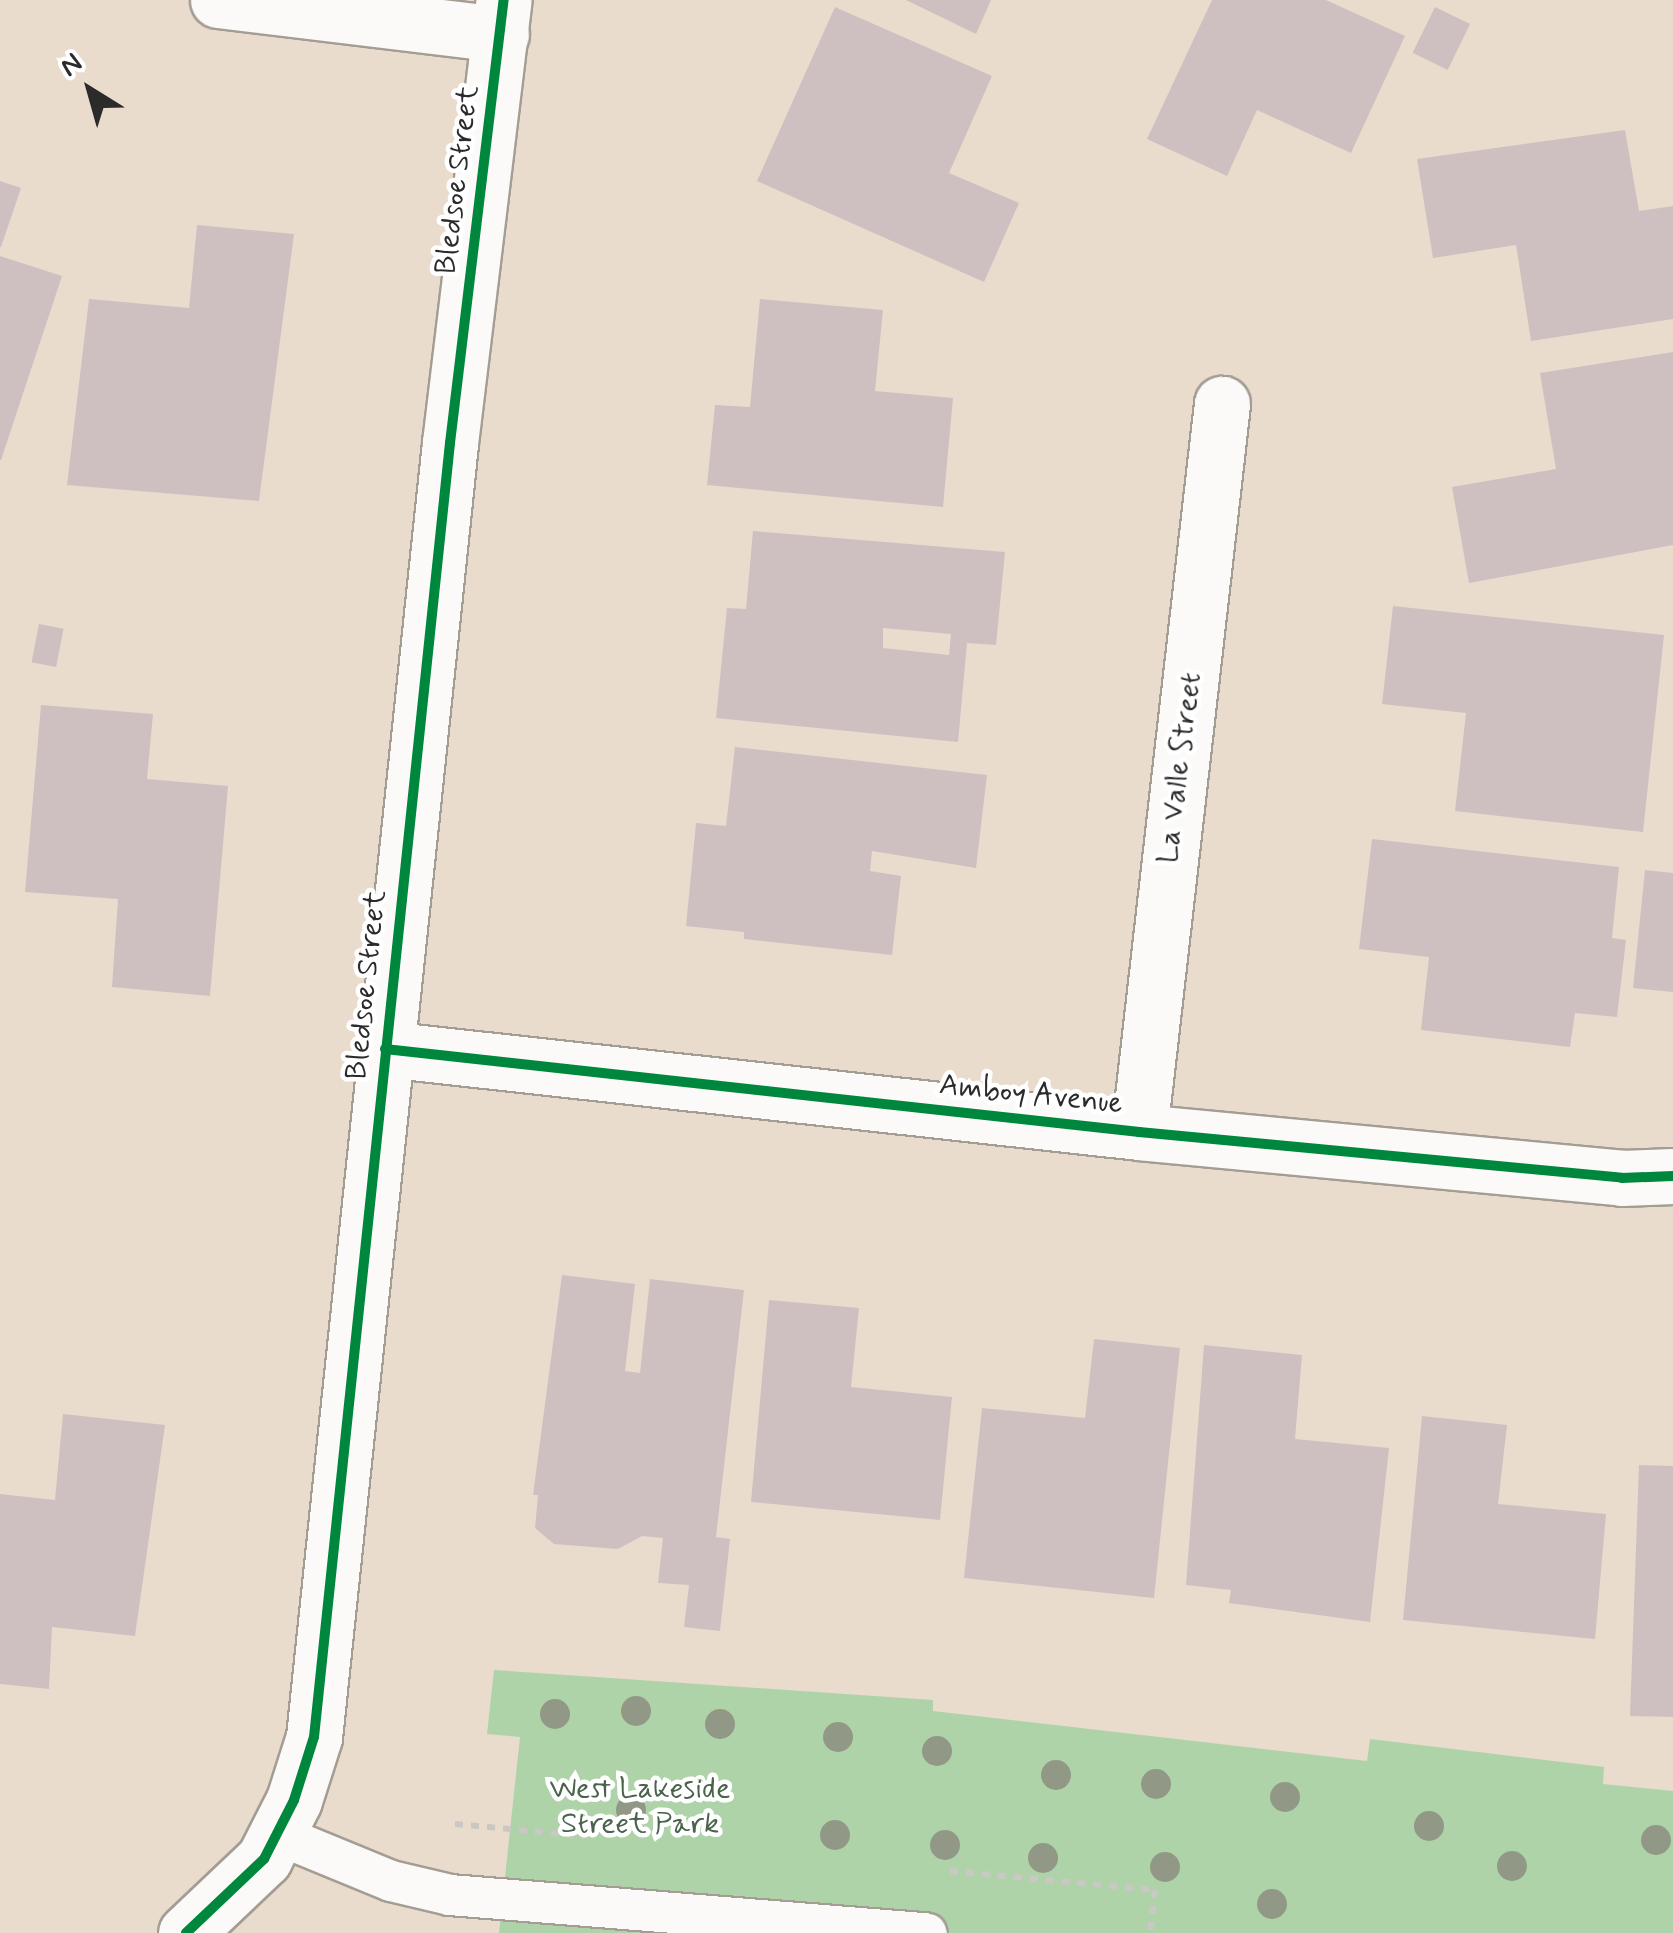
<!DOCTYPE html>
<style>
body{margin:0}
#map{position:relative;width:1673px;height:1933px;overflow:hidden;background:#e9dccd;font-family:Mynerve,sans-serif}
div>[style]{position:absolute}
.green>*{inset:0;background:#afd3a8}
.building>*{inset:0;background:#cec0c0;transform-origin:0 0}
.path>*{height:6px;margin-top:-3px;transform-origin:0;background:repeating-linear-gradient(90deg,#cac7c4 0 8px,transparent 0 16px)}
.roads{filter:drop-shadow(2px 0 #a49d94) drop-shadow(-2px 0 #a49d94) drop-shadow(0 2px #a49d94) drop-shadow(0 -2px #a49d94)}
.lane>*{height:40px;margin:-20px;padding:0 20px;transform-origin:20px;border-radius:20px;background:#fcfaf8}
.street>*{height:55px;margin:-27.5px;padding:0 27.5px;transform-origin:27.5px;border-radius:27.5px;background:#fcfaf8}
.secondary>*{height:55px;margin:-27.5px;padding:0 27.5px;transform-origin:27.5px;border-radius:27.5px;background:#fcfaf8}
.cycleway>*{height:10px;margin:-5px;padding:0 5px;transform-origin:5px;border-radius:5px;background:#00873e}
.trees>*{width:30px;height:30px;margin:-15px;border-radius:50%;background:#919986}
span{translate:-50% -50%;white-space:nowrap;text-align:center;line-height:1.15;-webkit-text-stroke:9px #fff;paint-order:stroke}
.street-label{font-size:30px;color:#2b2b2b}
.park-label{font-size:30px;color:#49634c}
.north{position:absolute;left:40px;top:40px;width:100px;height:100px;-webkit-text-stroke:8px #fff;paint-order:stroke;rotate:323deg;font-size:28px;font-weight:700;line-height:40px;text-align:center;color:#2b2b2b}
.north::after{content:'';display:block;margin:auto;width:35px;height:45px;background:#2b2b2b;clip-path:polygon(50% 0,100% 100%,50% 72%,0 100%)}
</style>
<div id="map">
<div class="green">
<div style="clip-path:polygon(494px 1670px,933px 1700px,933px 1711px,1367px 1761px,1370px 1739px,1604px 1767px,1603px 1784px,1673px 1791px,1673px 1933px,499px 1933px,520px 1737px,487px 1734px)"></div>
</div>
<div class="building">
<div style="clip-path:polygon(906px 0,991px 0,976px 34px)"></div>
<div style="clip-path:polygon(1212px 0,1326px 0,1405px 36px,1351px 153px,1257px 110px,1227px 176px,1147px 139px)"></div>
<div style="clip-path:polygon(835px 7px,992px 76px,949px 173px,1019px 203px,984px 282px,757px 181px)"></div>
<div style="left:1435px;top:7px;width:39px;height:51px;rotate:26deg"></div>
<div style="clip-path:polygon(1625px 130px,1639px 211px,1673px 206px,1673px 319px,1531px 341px,1516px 245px,1433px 258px,1417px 159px)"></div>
<div style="clip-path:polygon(0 181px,21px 188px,1px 247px,0 247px)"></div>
<div style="clip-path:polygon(197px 225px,294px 234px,259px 501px,67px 485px,89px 299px,189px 308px)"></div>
<div style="clip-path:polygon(0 256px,62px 276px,1px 460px,0 460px)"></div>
<div style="clip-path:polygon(760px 299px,883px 310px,875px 391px,953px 398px,943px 507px,707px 485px,715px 405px,750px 407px)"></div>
<div style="clip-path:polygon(1673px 352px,1673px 545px,1469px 583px,1452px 487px,1556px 469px,1540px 373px)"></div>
<div style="clip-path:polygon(evenodd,753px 531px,1005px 552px,996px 645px,967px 643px,958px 742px,716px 718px,727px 608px,746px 609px,753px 531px,883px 628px,951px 634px,949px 655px,883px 648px,883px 628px)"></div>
<div style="clip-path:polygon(1393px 606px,1664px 635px,1643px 832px,1455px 811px,1466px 713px,1382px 704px)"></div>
<div style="left:39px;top:624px;width:25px;height:39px;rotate:11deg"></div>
<div style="clip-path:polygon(41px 705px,153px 714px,147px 779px,228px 786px,210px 996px,112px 987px,118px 899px,25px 892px)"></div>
<div style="clip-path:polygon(735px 747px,987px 775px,976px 868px,872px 851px,870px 871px,901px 876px,892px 955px,744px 939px,744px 932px,686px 926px,696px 823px,726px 826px)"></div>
<div style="clip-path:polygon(1372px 839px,1619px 867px,1612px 938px,1626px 940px,1617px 1017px,1575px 1013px,1570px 1047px,1421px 1030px,1429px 957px,1359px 949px)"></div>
<div style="clip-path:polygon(1645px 870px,1673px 873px,1673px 992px,1633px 988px)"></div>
<div style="clip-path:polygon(562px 1275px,635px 1284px,625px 1371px,640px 1373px,650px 1279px,744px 1290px,716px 1537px,730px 1539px,720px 1631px,684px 1627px,689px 1585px,658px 1583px,663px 1538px,642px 1536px,618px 1549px,554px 1544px,535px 1528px,538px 1495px,533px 1495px)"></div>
<div style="clip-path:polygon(769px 1300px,859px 1308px,851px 1387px,952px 1397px,940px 1520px,751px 1502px)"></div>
<div style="clip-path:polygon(1094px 1339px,1180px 1348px,1154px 1598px,964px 1578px,982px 1408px,1085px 1418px)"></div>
<div style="clip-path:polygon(1204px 1345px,1302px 1355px,1295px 1439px,1389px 1448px,1370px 1622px,1229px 1603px,1231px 1590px,1186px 1585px)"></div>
<div style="clip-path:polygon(63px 1414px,165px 1425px,135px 1636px,52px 1627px,49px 1689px,0 1684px,0 1494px,55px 1500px)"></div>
<div style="clip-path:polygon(1422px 1416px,1507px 1425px,1498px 1504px,1606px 1514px,1595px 1639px,1403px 1620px)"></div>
<div style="clip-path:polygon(1639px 1465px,1673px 1466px,1673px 1717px,1630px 1716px)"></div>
</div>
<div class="path">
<div style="left:455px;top:1824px;width:130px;rotate:5.3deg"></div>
<div style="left:950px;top:1871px;width:206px;rotate:5.3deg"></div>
<div style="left:1155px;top:1890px;width:43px;rotate:96.6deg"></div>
</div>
<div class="roads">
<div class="lane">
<div style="left:279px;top:1835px;width:121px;rotate:22.3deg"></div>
<div style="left:391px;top:1881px;width:61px;rotate:13.3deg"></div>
<div style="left:450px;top:1895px;width:478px;rotate:4.6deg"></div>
</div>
<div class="street">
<div style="left:218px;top:0;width:285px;rotate:6.9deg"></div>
<div style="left:385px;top:1049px;width:759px;rotate:6.28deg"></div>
<div style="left:1139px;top:1132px;width:485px;rotate:5.4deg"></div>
<div style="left:1622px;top:1178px;width:51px;rotate:-2.2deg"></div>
<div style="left:1139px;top:1132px;width:733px;rotate:-83.5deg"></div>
</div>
<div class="secondary">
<div style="left:186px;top:1933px;width:108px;rotate:-43.5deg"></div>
<div style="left:264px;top:1859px;width:66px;rotate:-63deg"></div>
<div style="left:294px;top:1800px;width:66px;rotate:-72.4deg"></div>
<div style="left:314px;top:1737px;width:1301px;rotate:-84deg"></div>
<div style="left:450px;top:443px;width:446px;rotate:-83.1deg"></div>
</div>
</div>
<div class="cycleway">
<div style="left:385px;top:1049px;width:759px;rotate:6.28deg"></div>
<div style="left:1139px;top:1132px;width:485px;rotate:5.4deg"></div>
<div style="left:1622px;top:1178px;width:51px;rotate:-2.2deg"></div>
<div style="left:186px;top:1933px;width:108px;rotate:-43.5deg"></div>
<div style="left:264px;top:1859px;width:66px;rotate:-63deg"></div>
<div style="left:294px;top:1800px;width:66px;rotate:-72.4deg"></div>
<div style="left:314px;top:1737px;width:1301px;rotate:-84deg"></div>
<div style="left:450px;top:443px;width:446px;rotate:-83.1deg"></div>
</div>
<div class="trees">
<div style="left:636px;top:1711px"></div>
<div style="left:555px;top:1714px"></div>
<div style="left:720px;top:1724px"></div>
<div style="left:838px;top:1737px"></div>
<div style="left:937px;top:1751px"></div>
<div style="left:1056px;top:1775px"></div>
<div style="left:1156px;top:1784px"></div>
<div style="left:1285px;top:1797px"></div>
<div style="left:631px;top:1810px"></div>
<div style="left:1429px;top:1826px"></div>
<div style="left:835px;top:1835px"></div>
<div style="left:1656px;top:1840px"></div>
<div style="left:945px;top:1845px"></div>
<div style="left:1043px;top:1858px"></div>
<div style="left:1512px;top:1866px"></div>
<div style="left:1165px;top:1867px"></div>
<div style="left:1272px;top:1904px"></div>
</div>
<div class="street-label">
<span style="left:458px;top:180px;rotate:-83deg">Bledsoe Street</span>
<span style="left:1180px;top:768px;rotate:-83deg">La Valle Street</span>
<span style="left:367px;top:985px;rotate:-84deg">Bledsoe Street</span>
<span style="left:1031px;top:1095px;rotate:6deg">Amboy Avenue</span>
</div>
<div class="park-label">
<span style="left:640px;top:1806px">West Lakeside<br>Street Park</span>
</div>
<div class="north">N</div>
</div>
